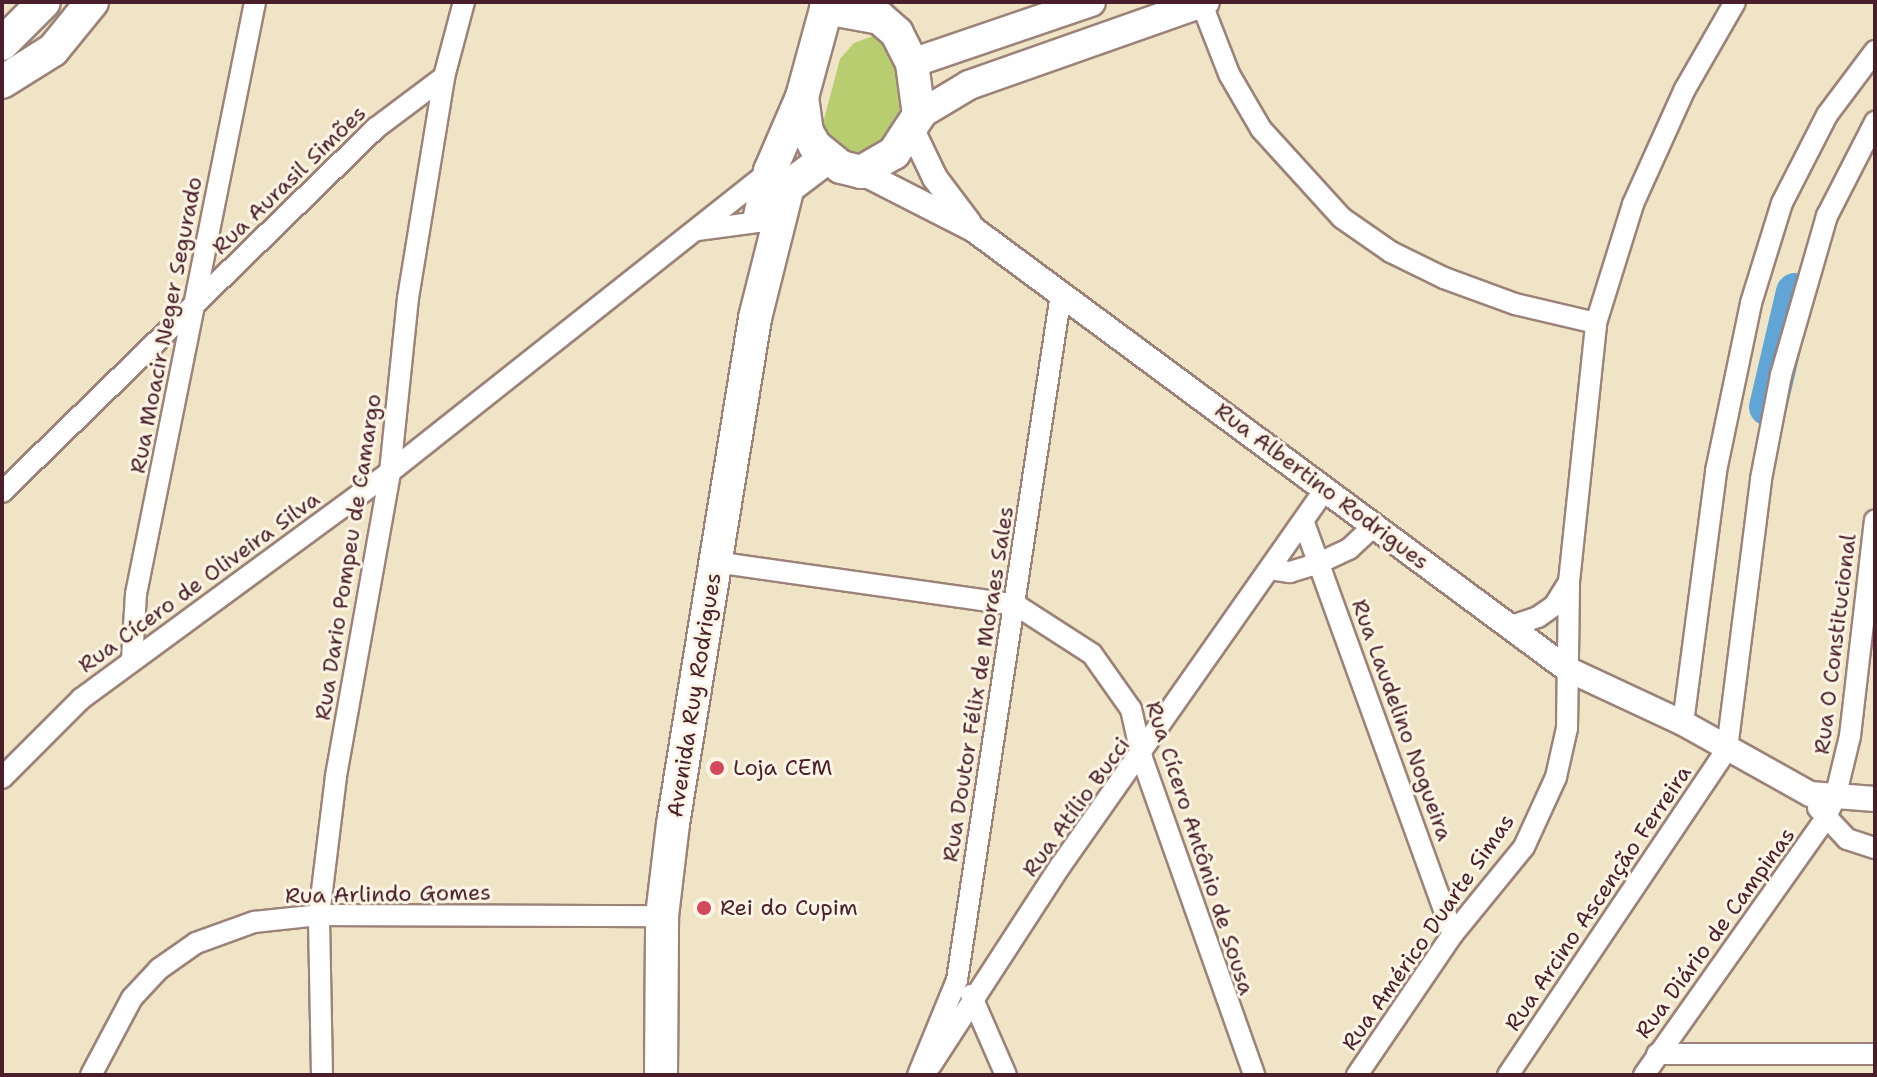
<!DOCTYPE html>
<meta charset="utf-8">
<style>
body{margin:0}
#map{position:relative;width:1877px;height:1077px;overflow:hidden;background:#efe5c6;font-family:"Shantell Sans",sans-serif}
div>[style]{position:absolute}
.green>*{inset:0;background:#b8cc70}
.river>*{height:38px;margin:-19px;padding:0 19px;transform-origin:19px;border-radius:19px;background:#61a5d6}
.roads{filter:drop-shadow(2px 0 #9c8278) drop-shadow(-2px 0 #9c8278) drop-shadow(0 2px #9c8278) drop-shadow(0 -2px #9c8278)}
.minor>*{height:20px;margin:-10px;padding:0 10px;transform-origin:10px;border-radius:10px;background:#fff}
.tertiary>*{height:24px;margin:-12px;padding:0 12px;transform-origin:12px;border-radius:12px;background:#fff}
.secondary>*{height:28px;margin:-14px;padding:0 14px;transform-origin:14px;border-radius:14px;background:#fff}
.primary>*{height:32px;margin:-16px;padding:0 16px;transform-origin:16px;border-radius:16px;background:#fff}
.dots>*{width:22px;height:22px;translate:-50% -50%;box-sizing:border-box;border:4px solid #fcf5e5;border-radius:50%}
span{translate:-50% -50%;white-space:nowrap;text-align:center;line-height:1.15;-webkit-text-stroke:6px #fcf5e5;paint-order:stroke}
.street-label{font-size:22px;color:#4a1f2b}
.poi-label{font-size:22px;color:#4a1f2b}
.left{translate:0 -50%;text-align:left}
.frame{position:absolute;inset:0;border:4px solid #4a1f2b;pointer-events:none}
</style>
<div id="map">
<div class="green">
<div style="clip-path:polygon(873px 36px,895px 45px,902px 73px,901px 106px,883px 147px,849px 160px,831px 146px,822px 127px,840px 59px,854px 43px)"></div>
</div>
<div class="river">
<div style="left:1768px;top:407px;width:118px;rotate:-76.8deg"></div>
</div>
<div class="roads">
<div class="minor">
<div style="left:1201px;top:2px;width:77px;rotate:68.7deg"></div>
<div style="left:1229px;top:74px;width:64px;rotate:59.8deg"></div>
<div style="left:1261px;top:129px;width:120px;rotate:47.7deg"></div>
<div style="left:1342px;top:218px;width:60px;rotate:34.8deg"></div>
<div style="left:1391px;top:252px;width:59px;rotate:26.1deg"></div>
<div style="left:1444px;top:278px;width:76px;rotate:20.1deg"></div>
<div style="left:1515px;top:304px;width:83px;rotate:13.2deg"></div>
<div style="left:698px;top:230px;width:61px;rotate:-7.6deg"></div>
<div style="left:2px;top:492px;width:522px;rotate:-44.22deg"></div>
<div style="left:376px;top:128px;width:85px;rotate:-36.9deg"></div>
<div style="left:1304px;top:523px;width:437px;rotate:70.1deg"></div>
<div style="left:715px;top:562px;width:304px;rotate:8.1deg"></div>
<div style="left:1016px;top:605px;width:90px;rotate:32.8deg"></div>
<div style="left:1092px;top:654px;width:67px;rotate:54.7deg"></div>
<div style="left:1131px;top:709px;width:50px;rotate:77.3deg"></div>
<div style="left:1142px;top:758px;width:336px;rotate:70.5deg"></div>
<div style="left:1270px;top:569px;width:20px;rotate:9deg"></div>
<div style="left:1290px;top:572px;width:30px;rotate:-17deg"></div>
<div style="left:1319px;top:563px;width:33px;rotate:-25deg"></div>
<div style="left:1349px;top:549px;width:34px;rotate:-43deg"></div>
<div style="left:1509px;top:627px;width:31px;rotate:-19deg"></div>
<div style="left:1538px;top:617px;width:19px;rotate:-35deg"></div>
<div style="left:1554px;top:606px;width:28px;rotate:-58deg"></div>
<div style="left:132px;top:659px;width:65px;rotate:-86.5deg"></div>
<div style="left:136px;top:594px;width:604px;rotate:-78.63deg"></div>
<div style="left:1683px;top:723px;width:254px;rotate:-82.5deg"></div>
<div style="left:1716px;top:471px;width:172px;rotate:-78.2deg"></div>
<div style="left:1751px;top:303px;width:105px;rotate:-72.8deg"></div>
<div style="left:1782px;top:203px;width:99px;rotate:-62.9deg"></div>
<div style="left:1827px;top:115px;width:80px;rotate:-53.1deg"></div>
<div style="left:2px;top:778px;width:112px;rotate:-45deg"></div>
<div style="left:81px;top:699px;width:383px;rotate:-36.3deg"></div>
<div style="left:390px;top:472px;width:485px;rotate:-38.4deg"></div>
<div style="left:1818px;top:808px;width:42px;rotate:46.9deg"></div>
<div style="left:1847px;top:839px;width:29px;rotate:18deg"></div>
<div style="left:971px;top:995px;width:87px;rotate:66.4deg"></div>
<div style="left:1657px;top:1054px;width:218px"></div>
<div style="left:931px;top:1065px;width:239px;rotate:-57deg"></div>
<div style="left:1061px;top:865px;width:459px;rotate:-54.9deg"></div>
<div style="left:91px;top:1075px;width:87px;rotate:-62deg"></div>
<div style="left:132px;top:998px;width:40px;rotate:-47deg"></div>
<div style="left:159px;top:969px;width:45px;rotate:-35.1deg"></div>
<div style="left:196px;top:943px;width:62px;rotate:-19.9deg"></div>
<div style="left:254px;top:922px;width:65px;rotate:-6.1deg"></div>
<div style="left:319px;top:915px;width:343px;rotate:0.2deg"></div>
<div style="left:322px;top:1075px;width:160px;rotate:-91.1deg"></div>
<div style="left:319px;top:915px;width:140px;rotate:-83deg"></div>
<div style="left:336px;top:776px;width:309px;rotate:-79.9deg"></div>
<div style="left:390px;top:472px;width:175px;rotate:-84.1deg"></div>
<div style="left:408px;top:298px;width:224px;rotate:-80.7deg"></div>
<div style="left:444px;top:77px;width:78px;rotate:-75.1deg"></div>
<div style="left:918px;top:1075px;width:103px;rotate:-67.7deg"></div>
<div style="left:957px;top:980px;width:694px;rotate:-81.38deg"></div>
<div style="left:1357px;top:1075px;width:171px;rotate:-55.8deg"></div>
<div style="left:1453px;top:934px;width:112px;rotate:-50.8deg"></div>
<div style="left:1524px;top:847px;width:77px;rotate:-65.4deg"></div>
<div style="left:1556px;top:777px;width:50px;rotate:-77.3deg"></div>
<div style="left:1567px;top:728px;width:146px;rotate:-89.2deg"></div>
<div style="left:1569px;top:582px;width:260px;rotate:-84deg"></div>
<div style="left:1596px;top:323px;width:125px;rotate:-72.7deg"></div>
<div style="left:1633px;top:204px;width:126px;rotate:-65.7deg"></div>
<div style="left:1685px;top:89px;width:100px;rotate:-60.1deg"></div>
<div style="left:1508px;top:1075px;width:393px;rotate:-56.1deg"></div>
<div style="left:1727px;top:749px;width:272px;rotate:-82.8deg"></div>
<div style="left:1761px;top:479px;width:106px;rotate:-79.1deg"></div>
<div style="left:1781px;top:375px;width:166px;rotate:-73.9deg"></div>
<div style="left:1827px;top:216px;width:106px;rotate:-62.9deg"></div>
<div style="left:1644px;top:1075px;width:314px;rotate:-54.7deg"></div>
<div style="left:1825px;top:819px;width:23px;rotate:-65deg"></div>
<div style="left:1835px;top:798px;width:64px;rotate:-76.4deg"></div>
<div style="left:1850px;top:736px;width:217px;rotate:-83.4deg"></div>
</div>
<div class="tertiary">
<div style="left:912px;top:130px;width:53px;rotate:64.4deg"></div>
<div style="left:935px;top:178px;width:56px;rotate:52.9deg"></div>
<div style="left:861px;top:172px;width:126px;rotate:27deg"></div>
<div style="left:973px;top:229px;width:739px;rotate:36.53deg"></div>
<div style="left:1567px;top:669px;width:128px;rotate:25deg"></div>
<div style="left:1683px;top:723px;width:145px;rotate:29.2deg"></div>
<div style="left:1810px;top:794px;width:65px;rotate:4.4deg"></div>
</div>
<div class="secondary">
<div style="left:912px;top:63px;width:189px;rotate:-18.8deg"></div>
<div style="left:919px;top:115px;width:58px;rotate:-31deg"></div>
<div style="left:969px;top:85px;width:250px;rotate:-19.4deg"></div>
</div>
<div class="primary">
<div style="left:2px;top:44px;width:59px;rotate:-45deg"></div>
<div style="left:2px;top:82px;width:60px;rotate:-32.1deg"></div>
<div style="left:53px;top:50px;width:62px;rotate:-50.9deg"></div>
<div style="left:802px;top:97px;width:35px;rotate:82deg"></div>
<div style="left:807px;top:132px;width:16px;rotate:60deg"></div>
<div style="left:815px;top:146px;width:33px;rotate:39deg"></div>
<div style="left:841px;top:167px;width:21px;rotate:14deg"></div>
<div style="left:861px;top:172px;width:38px;rotate:-30deg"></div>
<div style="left:894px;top:153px;width:45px;rotate:-56.7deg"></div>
<div style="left:919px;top:115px;width:52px;rotate:-97.7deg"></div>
<div style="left:912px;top:63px;width:34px;rotate:-117deg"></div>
<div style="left:897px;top:33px;width:23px;rotate:-139deg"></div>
<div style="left:880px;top:18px;width:55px;rotate:-169.5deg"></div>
<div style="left:760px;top:216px;width:46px;rotate:-77.5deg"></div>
<div style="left:770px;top:171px;width:81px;rotate:-66.6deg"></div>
<div style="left:802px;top:97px;width:98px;rotate:-74.7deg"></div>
<div style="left:661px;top:1075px;width:159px;rotate:-89.6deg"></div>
<div style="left:662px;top:916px;width:93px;rotate:-83.2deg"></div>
<div style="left:673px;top:824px;width:513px;rotate:-80.79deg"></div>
<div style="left:755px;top:318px;width:135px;rotate:-75.9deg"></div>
<div style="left:788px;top:187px;width:48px;rotate:-37.3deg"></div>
</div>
</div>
<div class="dots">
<div style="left:717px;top:768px;background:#d1495b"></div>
<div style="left:704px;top:908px;background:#d1495b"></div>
</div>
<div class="street-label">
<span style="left:289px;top:180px;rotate:-44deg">Rua Aurasil Simões</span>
<span style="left:166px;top:325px;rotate:-79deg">Rua Moacir Neger Segurado</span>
<span style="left:1322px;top:486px;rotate:37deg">Rua Albertino Rodrigues</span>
<span style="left:348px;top:557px;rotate:-81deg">Rua Dario Pompeu de Camargo</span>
<span style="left:199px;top:582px;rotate:-36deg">Rua Cícero de Oliveira Silva</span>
<span style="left:1835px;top:644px;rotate:-83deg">Rua O Constitucional</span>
<span style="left:978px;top:684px;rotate:-81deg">Rua Doutor Félix de Moraes Sales</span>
<span style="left:694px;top:695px;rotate:-81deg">Avenida Ruy Rodrigues</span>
<span style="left:1402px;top:720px;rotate:70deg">Rua Laudelino Nogueira</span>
<span style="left:1076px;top:807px;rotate:-54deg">Rua Atílio Bucci</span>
<span style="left:1200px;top:848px;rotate:72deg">Rua Cícero Antônio de Sousa</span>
<span style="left:388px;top:894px;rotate:-1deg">Rua Arlindo Gomes</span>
<span style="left:1598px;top:898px;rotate:-56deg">Rua Arcino Ascenção Ferreira</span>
<span style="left:1428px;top:932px;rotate:-55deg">Rua Américo Duarte Simas</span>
<span style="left:1715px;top:933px;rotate:-54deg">Rua Diário de Campinas</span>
</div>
<div class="poi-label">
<span class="left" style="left:733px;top:768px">Loja CEM</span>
<span class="left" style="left:720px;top:908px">Rei do Cupim</span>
</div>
<div class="frame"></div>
</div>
